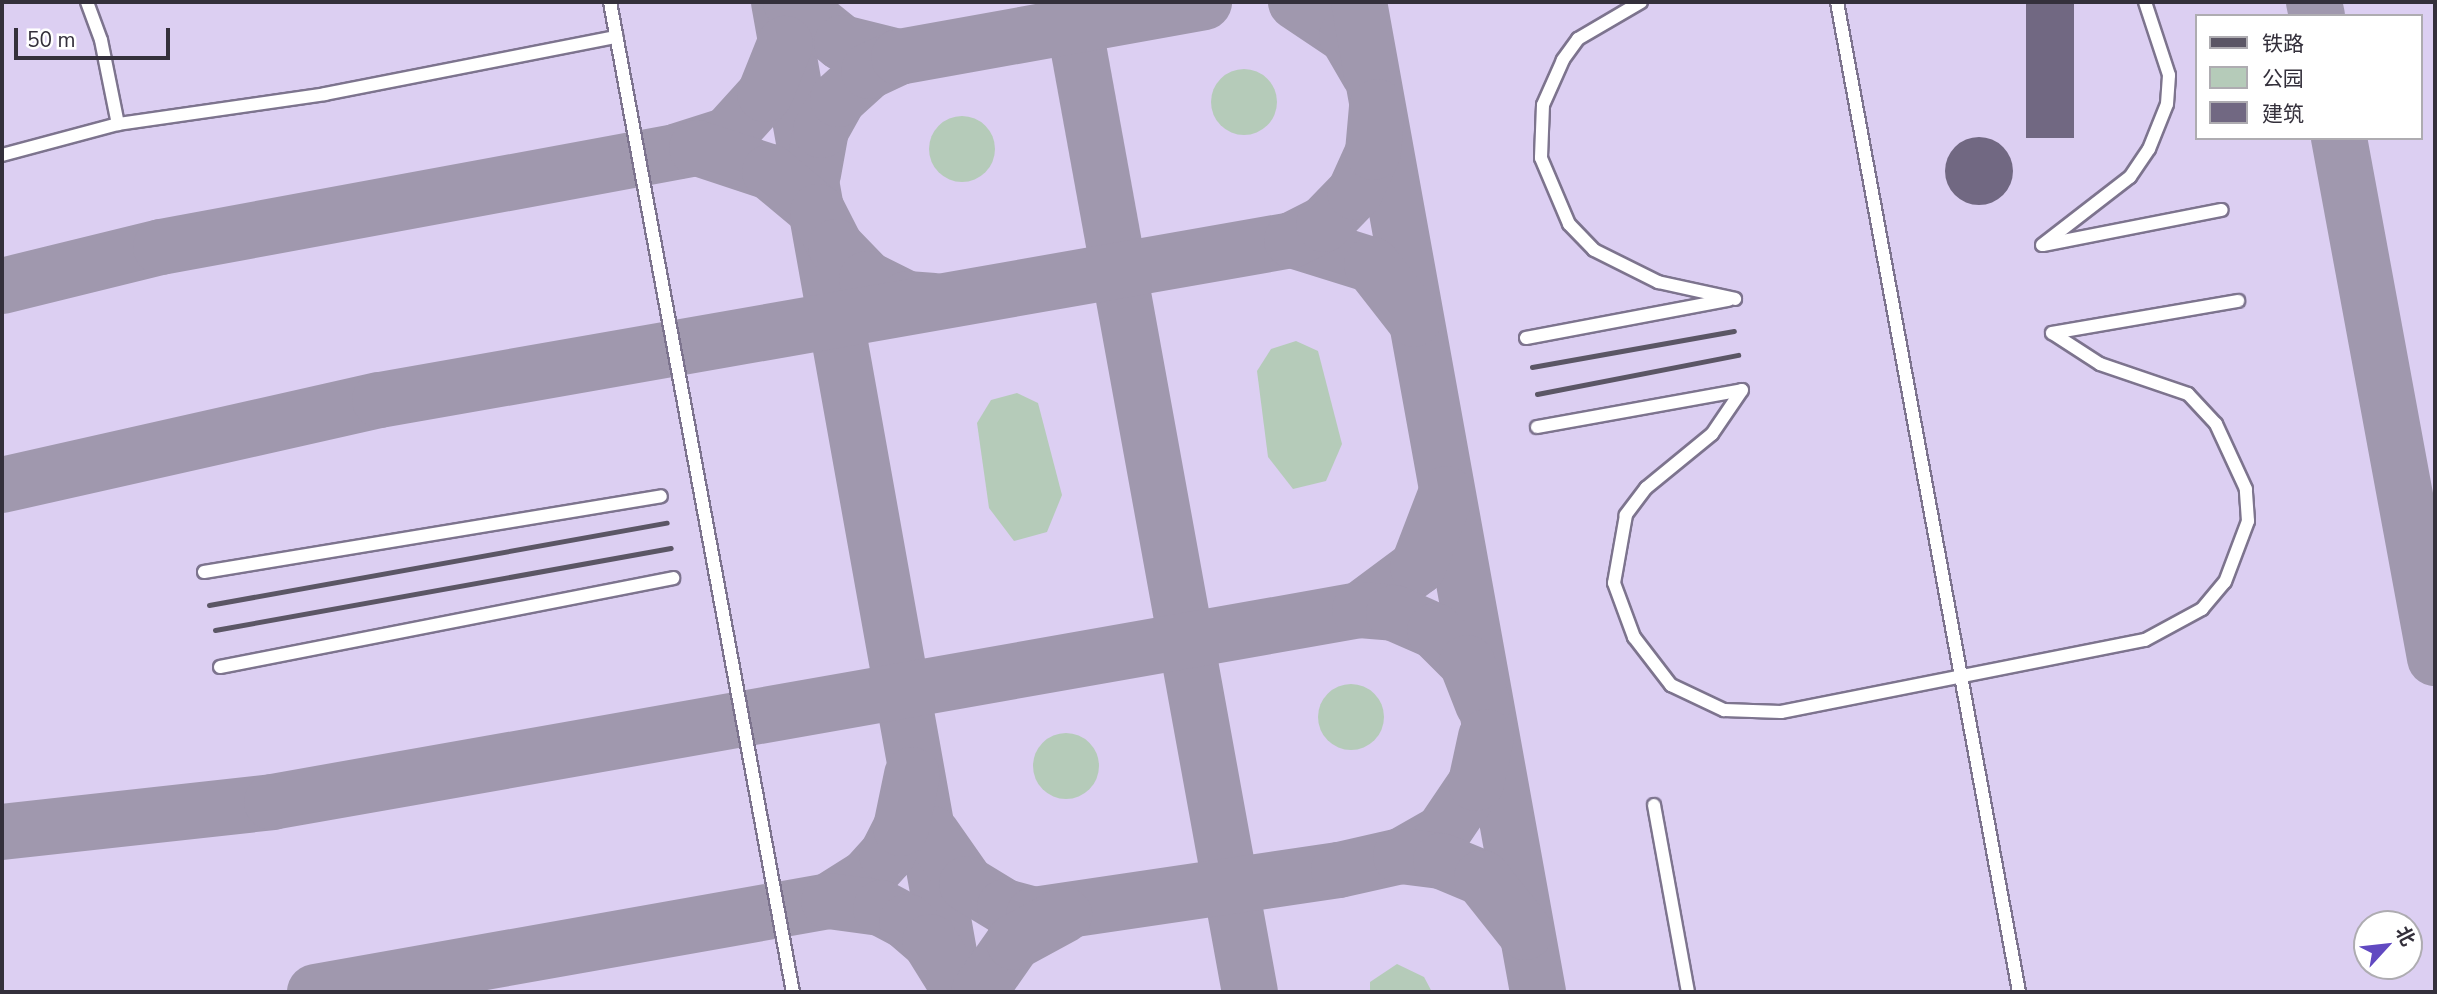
<!DOCTYPE html>
<meta charset="utf-8">
<style>
body{margin:0}
#map{position:relative;width:2437px;height:994px;overflow:hidden;background:#e5dbf8;font-family:"Nunito Sans","Noto Sans SC",sans-serif}
div>[style]{position:absolute}
.built>*{inset:0;background:#dccff2}
.green>*{inset:0;background:#b5cbb9}
.round{border-radius:50%}
.taxiway>*{height:56px;margin:-28px;padding:0 28px;transform-origin:28px;border-radius:28px;background:#a098ae}
.building>*{inset:0;background:#716882;transform-origin:0 0}
.roads{filter:drop-shadow(2px 0 #7d748e) drop-shadow(-2px 0 #7d748e) drop-shadow(0 2px #7d748e) drop-shadow(0 -2px #7d748e)}
.lane>*{height:12px;margin:-6px;padding:0 6px;transform-origin:6px;border-radius:6px;background:#fff}
.rail>*{height:5px;margin:-2.5px;padding:0 2.5px;transform-origin:2.5px;border-radius:2.5px;background:#5b5665}
span{translate:-50% -50%;white-space:nowrap;text-align:center;line-height:1.15;-webkit-text-stroke:7px #fff;paint-order:stroke}
.frame{position:absolute;inset:0;border:4px solid #34303b;pointer-events:none}
.legend{position:absolute;left:2195px;top:14px;width:228px;height:126px;box-sizing:border-box;background:#fff;border:2px solid #aeacb1;margin:0;padding:9px 12px;list-style:none;font-size:21px;color:#34303b}
.legend li{display:flex;align-items:center;gap:14px;height:35px}
.legend b{width:35px;border:2px solid #aeacb1}
.north{position:absolute;left:2353px;top:910px;width:70px;height:70px;box-sizing:border-box;background:#fff;border:2px solid #aeacb1;border-radius:50%;rotate:63deg;font-size:19px;font-weight:700;line-height:28px;text-align:center;color:#34303b}
.north::after{content:'';display:block;margin:auto;width:24px;height:32px;background:#6149c1;clip-path:polygon(50% 0,100% 100%,50% 72%,0 100%)}
.scale{position:absolute;left:14px;top:28px;width:156px;height:32px;box-sizing:border-box;border:4px solid #34303b;border-top:0;padding-left:9px;font-size:21px;line-height:24px;white-space:nowrap;color:#34303b;-webkit-text-stroke:5px #fff;paint-order:stroke}
</style>
<div id="map">
<div class="built">
<div style="clip-path:polygon(evenodd,2px 2px,2435px 2px,2435px 992px,2px 992px,2px 2px,2197px 16px,2421px 16px,2421px 138px,2197px 138px,2197px 16px,2px 2px,2367px 924px,2409px 924px,2409px 966px,2367px 966px,2367px 924px)"></div>
</div>
<div class="green">
<div class="round" style="left:1211px;top:69px;width:66px;height:66px"></div>
<div class="round" style="left:929px;top:116px;width:66px;height:66px"></div>
<div style="clip-path:polygon(1296px 341px,1318px 351px,1342px 444px,1326px 481px,1293px 489px,1268px 457px,1257px 371px,1271px 349px)"></div>
<div style="clip-path:polygon(1017px 393px,1038px 403px,1062px 495px,1047px 532px,1014px 541px,989px 508px,977px 423px,991px 400px)"></div>
<div class="round" style="left:1318px;top:684px;width:66px;height:66px"></div>
<div class="round" style="left:1033px;top:733px;width:66px;height:66px"></div>
<div style="clip-path:polygon(1397px 964px,1424px 977px,1432px 992px,1370px 992px,1370px 982px)"></div>
</div>
<div class="taxiway">
<div style="left:779px;top:2px;width:1006px;rotate:79.86deg"></div>
<div style="left:791px;top:2px;width:65px;rotate:38.8deg"></div>
<div style="left:842px;top:43px;width:59px;rotate:13.8deg"></div>
<div style="left:1070px;top:2px;width:1006px;rotate:79.7deg"></div>
<div style="left:1296px;top:2px;width:61px;rotate:33.7deg"></div>
<div style="left:1347px;top:36px;width:44px;rotate:59.9deg"></div>
<div style="left:1359px;top:2px;width:1006px;rotate:79.75deg"></div>
<div style="left:2314px;top:2px;width:14px;rotate:78deg"></div>
<div style="left:2339px;top:138px;width:529px;rotate:79.54deg"></div>
<div style="left:678px;top:151px;width:52px;rotate:-17.7deg"></div>
<div style="left:728px;top:135px;width:55px;rotate:-47.9deg"></div>
<div style="left:765px;top:94px;width:54px;rotate:-68.2deg"></div>
<div style="left:813px;top:174px;width:45px;rotate:-79.7deg"></div>
<div style="left:821px;top:130px;width:35px;rotate:-61deg"></div>
<div style="left:838px;top:99px;width:42px;rotate:-42.1deg"></div>
<div style="left:869px;top:71px;width:33px;rotate:-25deg"></div>
<div style="left:899px;top:57px;width:310px;rotate:-10.2deg"></div>
<div style="left:1292px;top:240px;width:84px;rotate:17.4deg"></div>
<div style="left:1372px;top:265px;width:68px;rotate:52.1deg"></div>
<div style="left:2px;top:286px;width:164px;rotate:-13.8deg"></div>
<div style="left:161px;top:247px;width:545px;rotate:-10.46deg"></div>
<div style="left:697px;top:148px;width:77px;rotate:18.2deg"></div>
<div style="left:770px;top:172px;width:62px;rotate:39.8deg"></div>
<div style="left:818px;top:212px;width:39px;rotate:63deg"></div>
<div style="left:836px;top:247px;width:45px;rotate:45.9deg"></div>
<div style="left:867px;top:279px;width:45px;rotate:26.6deg"></div>
<div style="left:907px;top:299px;width:27px;rotate:4deg"></div>
<div style="left:2px;top:485px;width:387px;rotate:-12.7deg"></div>
<div style="left:380px;top:400px;width:926px;rotate:-9.95deg"></div>
<div style="left:1292px;top:240px;width:36px;rotate:-27deg"></div>
<div style="left:1324px;top:224px;width:45px;rotate:-45.9deg"></div>
<div style="left:1355px;top:192px;width:44px;rotate:-65.8deg"></div>
<div style="left:1373px;top:152px;width:45px;rotate:-84.9deg"></div>
<div style="left:1360px;top:610px;width:72px;rotate:-36.6deg"></div>
<div style="left:1418px;top:567px;width:78px;rotate:-69deg"></div>
<div style="left:2px;top:832px;width:272px;rotate:-6.3deg"></div>
<div style="left:272px;top:802px;width:1105px;rotate:-10.01deg"></div>
<div style="left:1360px;top:610px;width:34px;rotate:5deg"></div>
<div style="left:1394px;top:613px;width:45px;rotate:23.7deg"></div>
<div style="left:1435px;top:631px;width:45px;rotate:45deg"></div>
<div style="left:1467px;top:663px;width:44px;rotate:68.7deg"></div>
<div style="left:932px;top:834px;width:61px;rotate:55deg"></div>
<div style="left:967px;top:884px;width:44px;rotate:31.2deg"></div>
<div style="left:1005px;top:907px;width:30px;rotate:15deg"></div>
<div style="left:1034px;top:915px;width:308px;rotate:-8.4deg"></div>
<div style="left:1339px;top:870px;width:64px;rotate:-12.7deg"></div>
<div style="left:1401px;top:856px;width:48px;rotate:-29.7deg"></div>
<div style="left:1443px;top:832px;width:59px;rotate:-56deg"></div>
<div style="left:1476px;top:783px;width:47px;rotate:-77.7deg"></div>
<div style="left:1401px;top:856px;width:40px;rotate:7.1deg"></div>
<div style="left:1441px;top:861px;width:44px;rotate:22.5deg"></div>
<div style="left:1482px;top:878px;width:69px;rotate:51.5deg"></div>
<div style="left:829px;top:901px;width:45px;rotate:-32.3deg"></div>
<div style="left:867px;top:877px;width:30px;rotate:-48deg"></div>
<div style="left:887px;top:855px;width:30px;rotate:-63deg"></div>
<div style="left:901px;top:828px;width:54px;rotate:-78.3deg"></div>
<div style="left:315px;top:992px;width:522px;rotate:-10.04deg"></div>
<div style="left:829px;top:901px;width:52px;rotate:7.7deg"></div>
<div style="left:881px;top:908px;width:30px;rotate:28deg"></div>
<div style="left:907px;top:922px;width:30px;rotate:41deg"></div>
<div style="left:930px;top:942px;width:44px;rotate:58.1deg"></div>
<div style="left:979px;top:992px;width:61px;rotate:-55deg"></div>
<div style="left:1014px;top:942px;width:57px;rotate:-28.4deg"></div>
</div>
<div class="building">
<div style="left:2026px;top:2px;width:48px;height:136px"></div>
<div class="round" style="left:1945px;top:137px;width:68px;height:68px"></div>
</div>
<div class="roads">
<div class="lane">
<div style="left:87px;top:2px;width:40px;rotate:69.8deg"></div>
<div style="left:101px;top:40px;width:86px;rotate:78.6deg"></div>
<div style="left:610px;top:2px;width:1007px;rotate:79.53deg"></div>
<div style="left:1641px;top:2px;width:73px;rotate:149.6deg"></div>
<div style="left:1578px;top:39px;width:26px;rotate:126deg"></div>
<div style="left:1563px;top:60px;width:49px;rotate:114deg"></div>
<div style="left:1543px;top:105px;width:53px;rotate:92.2deg"></div>
<div style="left:1541px;top:158px;width:72px;rotate:67deg"></div>
<div style="left:1569px;top:224px;width:36px;rotate:46deg"></div>
<div style="left:1594px;top:250px;width:72px;rotate:26.6deg"></div>
<div style="left:1658px;top:282px;width:79px;rotate:12.4deg"></div>
<div style="left:1837px;top:2px;width:1007px;rotate:79.58deg"></div>
<div style="left:2px;top:155px;width:120px;rotate:-15deg"></div>
<div style="left:118px;top:124px;width:209px;rotate:-8.2deg"></div>
<div style="left:325px;top:94px;width:297px;rotate:-11.1deg"></div>
<div style="left:2042px;top:245px;width:111px;rotate:-37.7deg"></div>
<div style="left:2130px;top:177px;width:34px;rotate:-56deg"></div>
<div style="left:2149px;top:149px;width:48px;rotate:-68.2deg"></div>
<div style="left:2167px;top:104px;width:29px;rotate:-86deg"></div>
<div style="left:2169px;top:75px;width:77px;rotate:-108.2deg"></div>
<div style="left:2043px;top:245px;width:182px;rotate:-11.1deg"></div>
<div style="left:2052px;top:333px;width:189px;rotate:-9.8deg"></div>
<div style="left:1526px;top:338px;width:206px;rotate:-10.7deg"></div>
<div style="left:1742px;top:390px;width:53px;rotate:124.3deg"></div>
<div style="left:1712px;top:434px;width:85px;rotate:140.7deg"></div>
<div style="left:1646px;top:488px;width:34px;rotate:127deg"></div>
<div style="left:1626px;top:515px;width:69px;rotate:100deg"></div>
<div style="left:1614px;top:583px;width:58px;rotate:69.7deg"></div>
<div style="left:1634px;top:637px;width:61px;rotate:52.4deg"></div>
<div style="left:1671px;top:685px;width:59px;rotate:25.3deg"></div>
<div style="left:1724px;top:710px;width:57px;rotate:2deg"></div>
<div style="left:1781px;top:712px;width:371px;rotate:-11.2deg"></div>
<div style="left:2145px;top:640px;width:65px;rotate:-28.5deg"></div>
<div style="left:2202px;top:609px;width:35px;rotate:-50deg"></div>
<div style="left:2225px;top:582px;width:65px;rotate:-69.3deg"></div>
<div style="left:2248px;top:521px;width:32px;rotate:-94deg"></div>
<div style="left:2246px;top:489px;width:72px;rotate:-114.8deg"></div>
<div style="left:2216px;top:424px;width:41px;rotate:-133deg"></div>
<div style="left:2188px;top:394px;width:93px;rotate:-161.2deg"></div>
<div style="left:2100px;top:364px;width:57px;rotate:-147.1deg"></div>
<div style="left:1537px;top:427px;width:208px;rotate:-10.2deg"></div>
<div style="left:204px;top:572px;width:463px;rotate:-9.4deg"></div>
<div style="left:220px;top:667px;width:462px;rotate:-11.1deg"></div>
<div style="left:1654px;top:805px;width:190px;rotate:79.7deg"></div>
</div>
</div>
<div class="rail">
<div style="left:1532px;top:367px;width:205px;rotate:-10.1deg"></div>
<div style="left:1537px;top:394px;width:205px;rotate:-11deg"></div>
<div style="left:209px;top:605px;width:465px;rotate:-10.2deg"></div>
<div style="left:215px;top:630px;width:463px;rotate:-10.2deg"></div>
</div>
<div class="frame"></div>
<ul class="legend">
<li><b style="height:9px;background:#5b5665"></b>铁路</li>
<li><b style="height:19px;background:#b5cbb9"></b>公园</li>
<li><b style="height:19px;background:#716882"></b>建筑</li>
</ul>
<div class="north">北</div>
<div class="scale">50 m</div>
</div>
